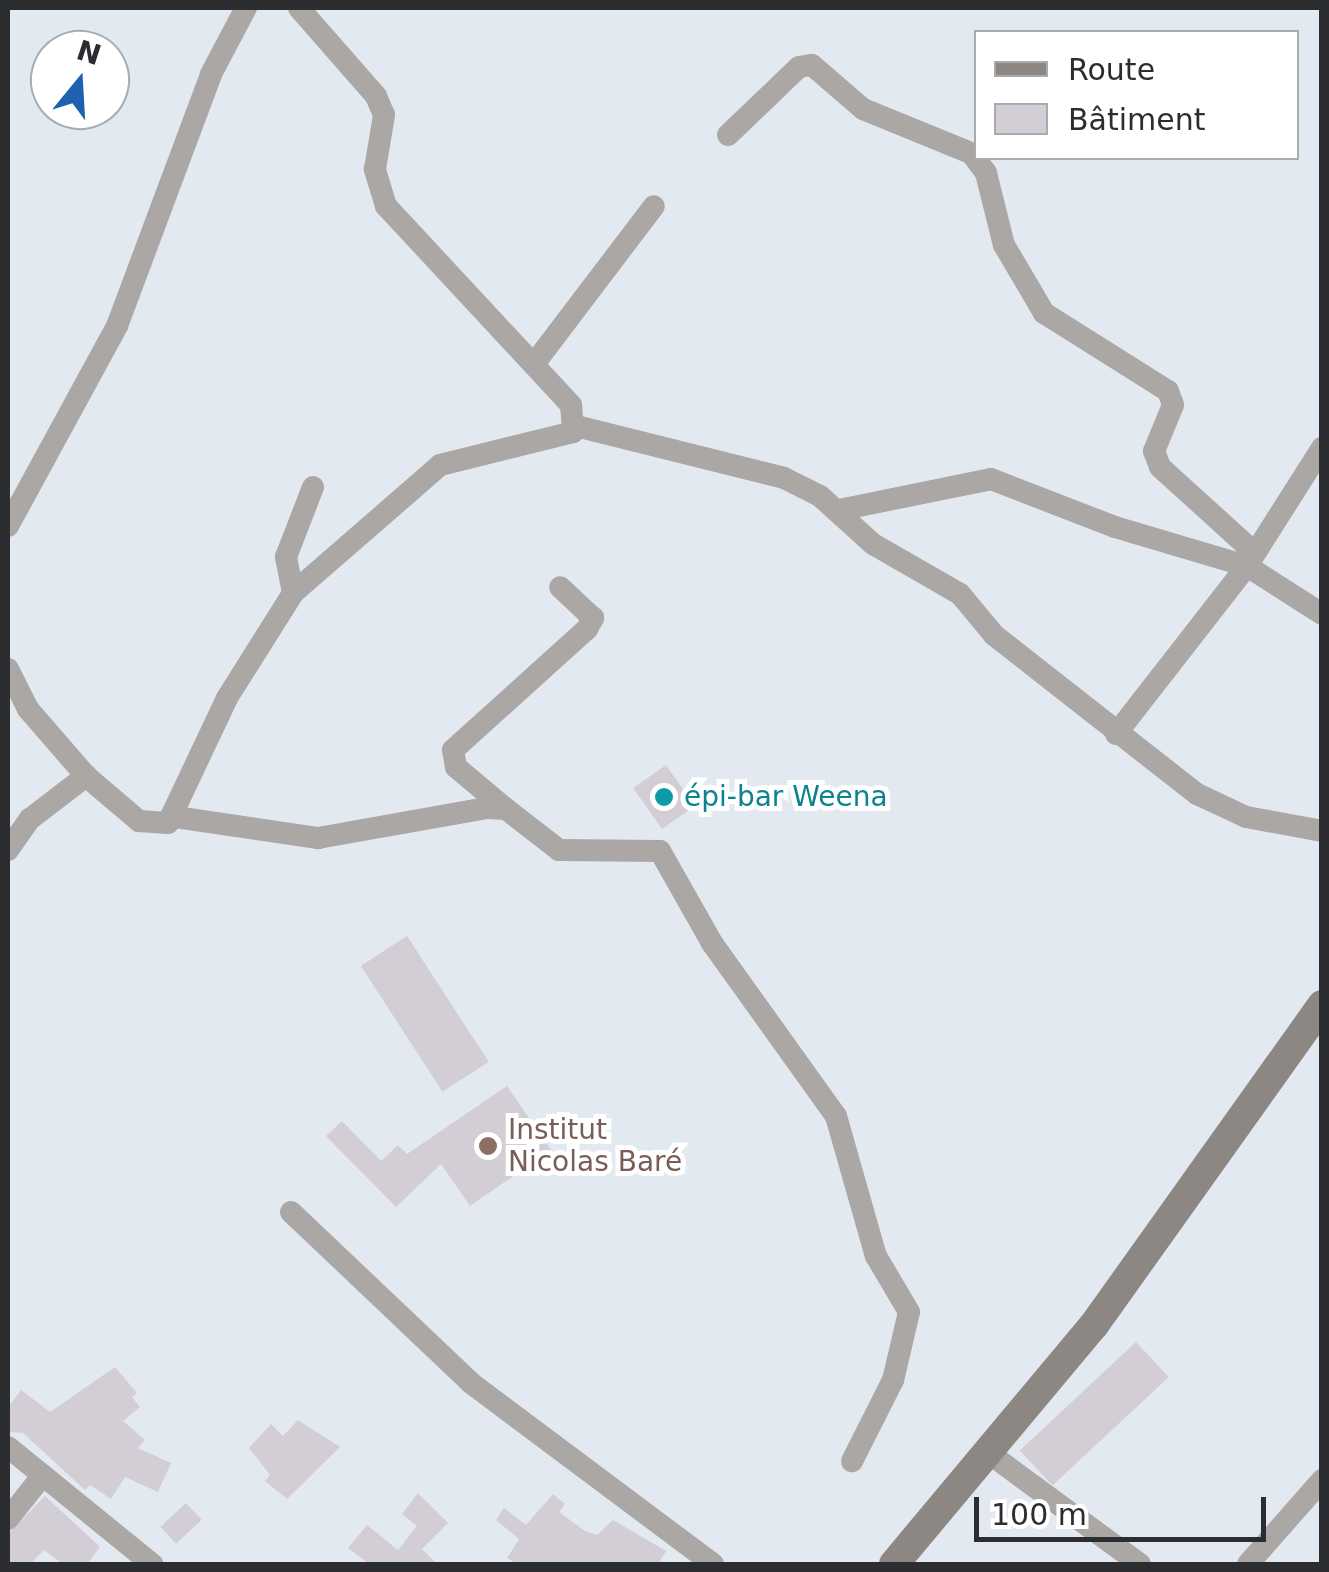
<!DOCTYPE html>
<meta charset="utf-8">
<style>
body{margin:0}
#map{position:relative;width:1329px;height:1572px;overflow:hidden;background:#e3e9f1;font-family:"DejaVu Sans",sans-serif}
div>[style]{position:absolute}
.building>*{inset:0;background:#d3ced5;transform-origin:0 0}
.minor>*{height:22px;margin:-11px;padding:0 11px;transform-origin:11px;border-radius:11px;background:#aaa7a4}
.secondary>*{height:30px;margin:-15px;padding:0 15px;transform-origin:15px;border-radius:15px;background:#8c8783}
.dots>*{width:28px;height:28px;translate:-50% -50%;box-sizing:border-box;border:5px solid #fff;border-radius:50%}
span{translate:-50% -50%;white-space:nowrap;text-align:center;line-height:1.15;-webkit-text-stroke:10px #fff;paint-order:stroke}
.culture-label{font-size:28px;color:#0d838f}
.left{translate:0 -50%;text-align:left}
.education-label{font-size:28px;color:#785e54}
.frame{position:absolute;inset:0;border:10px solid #2b2d30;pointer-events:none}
.legend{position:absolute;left:974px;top:30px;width:325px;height:130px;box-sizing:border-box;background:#fff;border:2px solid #aaabac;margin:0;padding:12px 18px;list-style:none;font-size:30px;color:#2b2d30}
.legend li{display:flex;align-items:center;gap:20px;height:50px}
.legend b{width:50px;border:2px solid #aaabac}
.north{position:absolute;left:30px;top:30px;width:100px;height:100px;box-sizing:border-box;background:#fff;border:2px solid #aaabac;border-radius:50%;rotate:18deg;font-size:28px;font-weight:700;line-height:40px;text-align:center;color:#2b2d30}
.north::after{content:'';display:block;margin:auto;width:35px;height:45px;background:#2060b1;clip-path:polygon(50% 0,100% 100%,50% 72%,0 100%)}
.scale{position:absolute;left:974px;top:1497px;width:292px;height:45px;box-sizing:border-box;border:5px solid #2b2d30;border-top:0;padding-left:12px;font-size:30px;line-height:35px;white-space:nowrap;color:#2b2d30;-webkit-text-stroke:8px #fff;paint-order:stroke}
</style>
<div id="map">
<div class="building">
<div style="left:666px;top:765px;width:50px;height:40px;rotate:55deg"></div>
<div style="left:407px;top:936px;width:150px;height:55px;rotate:57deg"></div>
<div style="clip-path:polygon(507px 1086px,551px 1150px,470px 1206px,441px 1164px,396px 1207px,326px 1136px,342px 1121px,381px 1161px,398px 1145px,407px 1154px)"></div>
<div style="left:1136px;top:1342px;width:48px;height:159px;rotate:47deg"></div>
<div style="clip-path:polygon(115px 1367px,137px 1393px,132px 1397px,140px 1407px,123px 1421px,145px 1440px,138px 1448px,171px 1463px,158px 1492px,125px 1477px,111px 1499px,90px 1485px,85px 1490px,23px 1433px,8px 1432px,8px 1408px,21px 1390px,50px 1412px)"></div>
<div style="clip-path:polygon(298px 1420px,340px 1447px,287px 1499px,265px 1481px,270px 1475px,249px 1448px,271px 1424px,283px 1436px)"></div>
<div style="clip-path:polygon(418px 1493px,448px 1523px,422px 1549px,437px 1564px,369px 1564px,348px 1548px,367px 1525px,398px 1550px,417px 1526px,402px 1514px)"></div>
<div style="clip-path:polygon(553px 1494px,565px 1504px,559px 1512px,585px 1531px,597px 1535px,613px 1520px,666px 1551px,658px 1564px,517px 1564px,507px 1558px,519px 1539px,496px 1520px,504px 1508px,526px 1525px)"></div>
<div style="clip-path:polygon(45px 1496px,100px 1547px,87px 1564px,63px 1564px,44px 1550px,30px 1564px,8px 1564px,8px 1534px)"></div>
<div style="left:186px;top:1503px;width:23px;height:35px;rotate:47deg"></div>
</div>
<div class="minor">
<div style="left:728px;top:135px;width:98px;rotate:-43.8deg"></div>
<div style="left:799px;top:67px;width:13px;rotate:-9deg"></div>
<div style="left:812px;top:65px;width:67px;rotate:40.8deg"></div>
<div style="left:863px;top:109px;width:117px;rotate:22.2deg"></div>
<div style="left:971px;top:153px;width:25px;rotate:53deg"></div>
<div style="left:986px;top:173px;width:74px;rotate:76deg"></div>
<div style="left:1004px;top:245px;width:79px;rotate:59.5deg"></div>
<div style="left:1044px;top:313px;width:146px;rotate:32.2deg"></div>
<div style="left:1168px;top:391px;width:15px;rotate:70deg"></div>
<div style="left:1173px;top:405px;width:50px;rotate:112.4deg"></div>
<div style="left:1154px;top:451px;width:17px;rotate:69deg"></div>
<div style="left:1160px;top:467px;width:128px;rotate:42.2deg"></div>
<div style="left:534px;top:364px;width:198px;rotate:-52.8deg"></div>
<div style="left:576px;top:426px;width:214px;rotate:14deg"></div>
<div style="left:784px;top:478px;width:40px;rotate:26.6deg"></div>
<div style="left:820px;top:496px;width:72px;rotate:42.2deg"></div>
<div style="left:873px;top:544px;width:100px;rotate:29.9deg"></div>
<div style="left:960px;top:594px;width:53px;rotate:50.3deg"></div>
<div style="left:994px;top:635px;width:258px;rotate:38.1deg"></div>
<div style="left:1197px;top:794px;width:54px;rotate:25.1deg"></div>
<div style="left:1246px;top:817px;width:77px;rotate:10.4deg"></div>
<div style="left:839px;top:510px;width:155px;rotate:-11.5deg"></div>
<div style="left:991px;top:479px;width:133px;rotate:21.2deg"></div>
<div style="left:1115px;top:527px;width:138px;rotate:16.5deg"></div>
<div style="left:1247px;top:566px;width:140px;rotate:-57.6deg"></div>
<div style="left:8px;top:526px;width:228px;rotate:-61.4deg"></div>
<div style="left:117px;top:326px;width:269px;rotate:-69.5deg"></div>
<div style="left:211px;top:74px;width:75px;rotate:-62.1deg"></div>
<div style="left:293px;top:593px;width:37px;rotate:-101deg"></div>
<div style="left:286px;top:557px;width:75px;rotate:-68.9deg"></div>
<div style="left:8px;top:669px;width:45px;rotate:63.4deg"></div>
<div style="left:28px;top:709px;width:89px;rotate:49.1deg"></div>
<div style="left:86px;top:776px;width:70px;rotate:40.3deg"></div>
<div style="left:139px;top:821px;width:29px;rotate:4deg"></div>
<div style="left:168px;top:823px;width:138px;rotate:-64.7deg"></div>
<div style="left:227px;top:698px;width:124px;rotate:-57.8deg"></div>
<div style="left:293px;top:593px;width:195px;rotate:-41deg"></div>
<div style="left:440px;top:465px;width:137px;rotate:-13.9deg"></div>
<div style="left:573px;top:432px;width:27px;rotate:-94deg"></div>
<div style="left:571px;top:405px;width:272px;rotate:-132.9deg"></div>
<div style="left:386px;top:206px;width:39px;rotate:-107deg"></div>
<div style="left:375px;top:169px;width:55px;rotate:-80.5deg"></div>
<div style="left:384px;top:115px;width:21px;rotate:-113deg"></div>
<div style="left:376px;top:96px;width:117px;rotate:-131.2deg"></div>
<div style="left:1116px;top:734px;width:213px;rotate:-52.1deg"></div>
<div style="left:1247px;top:566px;width:89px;rotate:32.6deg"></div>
<div style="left:506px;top:809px;width:65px;rotate:-140deg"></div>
<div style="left:456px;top:767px;width:17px;rotate:-100deg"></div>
<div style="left:453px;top:750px;width:181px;rotate:-42.1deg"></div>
<div style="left:587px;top:629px;width:13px;rotate:-61deg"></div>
<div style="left:593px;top:618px;width:45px;rotate:-136.8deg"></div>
<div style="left:175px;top:817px;width:145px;rotate:8.4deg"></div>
<div style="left:318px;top:838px;width:172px;rotate:-10.1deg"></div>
<div style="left:487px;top:808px;width:19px;rotate:3deg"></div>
<div style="left:506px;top:809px;width:67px;rotate:37.7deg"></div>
<div style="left:559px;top:850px;width:101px;rotate:0.6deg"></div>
<div style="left:660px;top:851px;width:106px;rotate:60.5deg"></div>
<div style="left:712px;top:943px;width:213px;rotate:54.4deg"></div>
<div style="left:836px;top:1116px;width:146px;rotate:74.1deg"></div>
<div style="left:876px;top:1256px;width:65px;rotate:59.5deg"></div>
<div style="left:909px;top:1312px;width:70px;rotate:103.2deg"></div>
<div style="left:893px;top:1380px;width:91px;rotate:116.8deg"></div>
<div style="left:8px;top:850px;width:38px;rotate:-55deg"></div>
<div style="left:30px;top:819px;width:71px;rotate:-37.5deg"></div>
<div style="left:291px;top:1212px;width:248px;rotate:43.5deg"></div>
<div style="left:471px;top:1383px;width:302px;rotate:36.8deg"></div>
<div style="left:8px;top:1447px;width:186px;rotate:39.1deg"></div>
<div style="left:986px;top:1451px;width:191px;rotate:36.3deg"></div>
<div style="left:8px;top:1519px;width:56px;rotate:-51.5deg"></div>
<div style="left:1248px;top:1564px;width:112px;rotate:-48.6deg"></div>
</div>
<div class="secondary">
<div style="left:894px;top:1564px;width:312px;rotate:-50.1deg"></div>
<div style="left:1094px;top:1325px;width:393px;rotate:-54.5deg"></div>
</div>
<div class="dots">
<div style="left:664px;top:797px;background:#0f9aa8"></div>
<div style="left:488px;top:1146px;background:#8d6e63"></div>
</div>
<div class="culture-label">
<span class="left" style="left:684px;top:797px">épi-bar Weena</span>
</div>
<div class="education-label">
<span class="left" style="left:508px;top:1146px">Institut<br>Nicolas Baré</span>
</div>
<div class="frame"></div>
<ul class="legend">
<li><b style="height:12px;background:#8c8783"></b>Route</li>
<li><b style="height:28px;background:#d3ced5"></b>Bâtiment</li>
</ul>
<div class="north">N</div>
<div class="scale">100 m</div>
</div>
